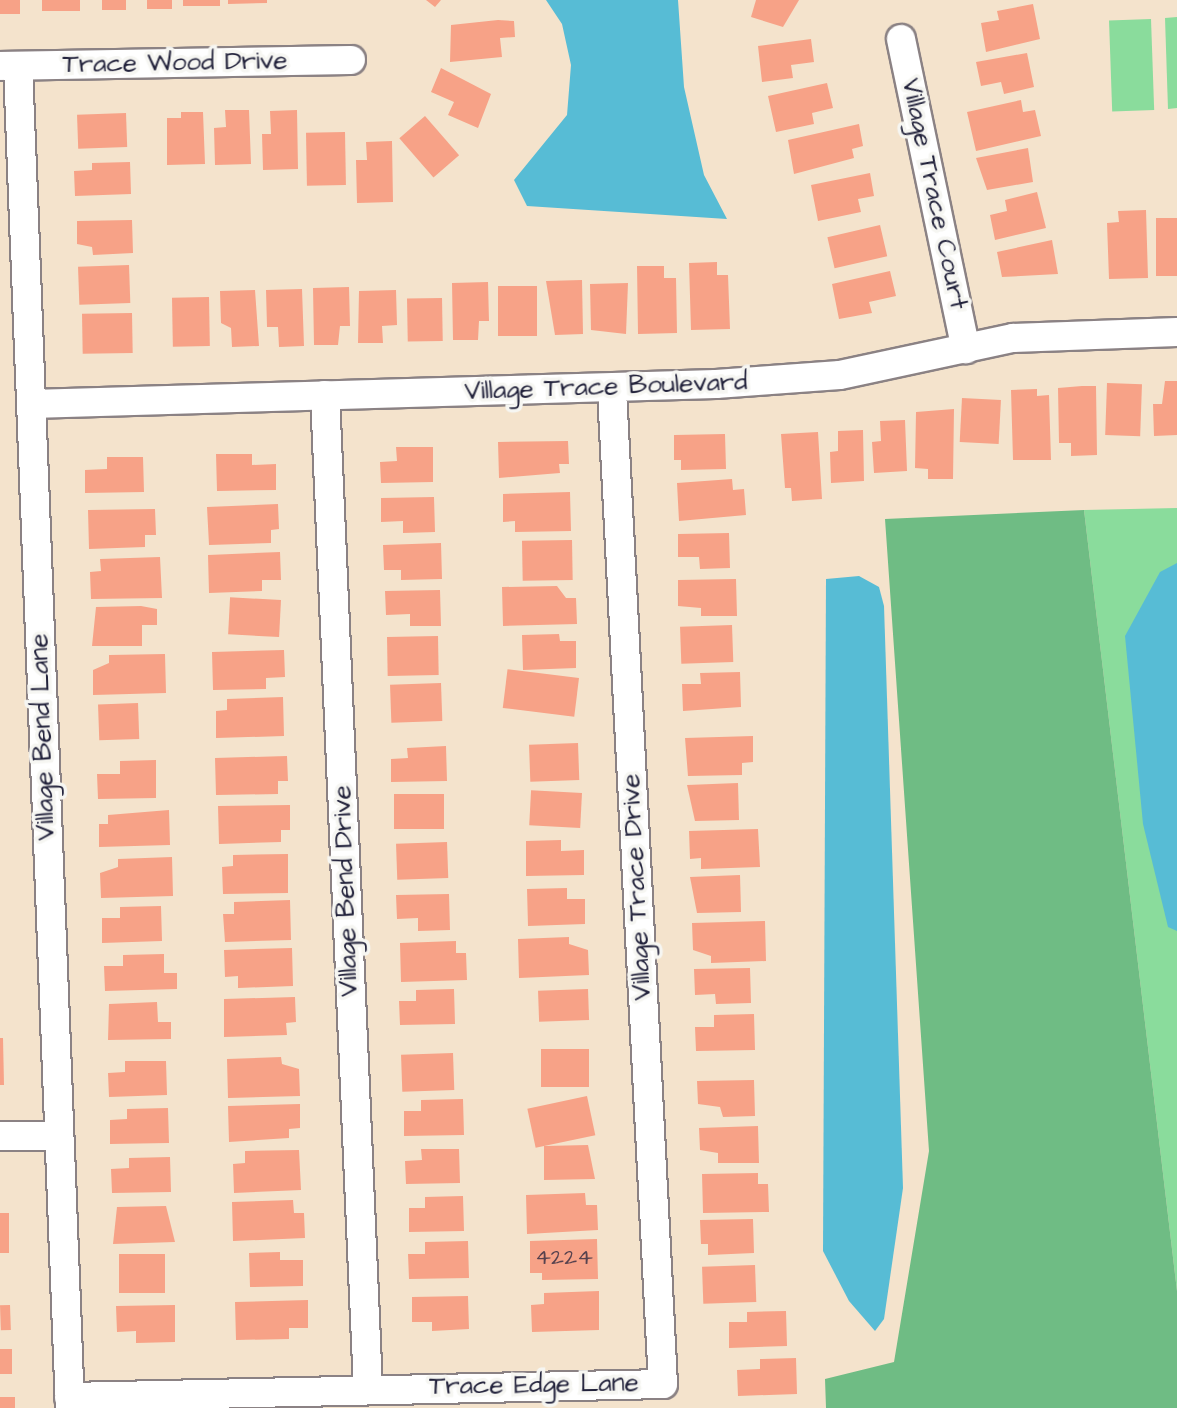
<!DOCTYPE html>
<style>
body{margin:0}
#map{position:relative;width:1177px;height:1408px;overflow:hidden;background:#f4e3cc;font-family:"Architects Daughter",sans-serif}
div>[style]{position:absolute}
.green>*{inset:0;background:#8adc9c;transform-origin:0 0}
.forest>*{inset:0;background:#6fbc84}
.water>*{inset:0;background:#57bcd5}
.building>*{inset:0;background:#f7a287;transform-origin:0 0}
.roads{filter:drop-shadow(2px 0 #8b8284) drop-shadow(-2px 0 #8b8284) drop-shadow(0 2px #8b8284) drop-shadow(0 -2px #8b8284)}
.street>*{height:28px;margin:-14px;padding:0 14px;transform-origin:14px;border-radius:14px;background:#fff}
span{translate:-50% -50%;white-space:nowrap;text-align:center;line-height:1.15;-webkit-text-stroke:7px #f6f6f2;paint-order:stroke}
.number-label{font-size:23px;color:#57424e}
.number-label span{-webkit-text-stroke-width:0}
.street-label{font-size:26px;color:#22223b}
</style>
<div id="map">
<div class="green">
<div style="clip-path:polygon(1177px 17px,1177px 108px,1168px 109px,1165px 18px)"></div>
<div style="left:1151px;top:19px;width:91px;height:42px;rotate:88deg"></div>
<div style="clip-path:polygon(1177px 508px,1177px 1291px,1084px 510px)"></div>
</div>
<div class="forest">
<div style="clip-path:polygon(1084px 510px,1177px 1291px,1177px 1408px,826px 1408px,825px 1379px,894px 1362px,929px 1151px,885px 519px)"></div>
</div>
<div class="water">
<div style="clip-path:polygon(546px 0,678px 0,684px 87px,704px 175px,727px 219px,527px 206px,514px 180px,567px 115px,571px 65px,562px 24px)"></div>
<div style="clip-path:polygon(1177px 563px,1177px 931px,1168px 927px,1143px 824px,1125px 636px,1160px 572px)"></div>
<div style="clip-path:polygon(859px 576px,879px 587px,884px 606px,903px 1188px,884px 1319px,875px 1331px,849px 1301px,823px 1251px,826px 579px)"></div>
</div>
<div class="building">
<div style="left:0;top:0;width:20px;height:14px"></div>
<div style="left:42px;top:0;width:38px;height:11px"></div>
<div style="left:102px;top:0;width:24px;height:10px"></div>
<div style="left:147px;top:0;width:25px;height:9px"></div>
<div style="left:183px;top:0;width:37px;height:6px"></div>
<div style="clip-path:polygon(228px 0,267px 0,267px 3px,228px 4px)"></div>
<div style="clip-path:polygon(426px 0,441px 0,435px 7px)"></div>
<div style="clip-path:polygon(756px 0,799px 0,783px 27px,751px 17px)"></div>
<div style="clip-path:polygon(1033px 4px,1040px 39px,986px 52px,981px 23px,999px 20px,997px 11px)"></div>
<div style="clip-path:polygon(498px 20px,514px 21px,515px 37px,500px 38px,502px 57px,450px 62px,451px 25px)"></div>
<div style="clip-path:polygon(811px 39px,814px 62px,791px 65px,793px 78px,762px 82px,758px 46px)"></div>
<div style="clip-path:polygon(1027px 53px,1034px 87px,1004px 94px,1001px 82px,981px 86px,976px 62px)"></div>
<div style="clip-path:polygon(441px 68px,491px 94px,478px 128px,448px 115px,454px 102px,431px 92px)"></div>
<div style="clip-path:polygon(827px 83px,833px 108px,812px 113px,814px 124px,776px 132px,768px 96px)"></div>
<div style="clip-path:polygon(1021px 100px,1023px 112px,1035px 110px,1041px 136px,976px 151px,967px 112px)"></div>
<div style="clip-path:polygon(225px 110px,249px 110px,251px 164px,215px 165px,214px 128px,226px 127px)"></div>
<div style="clip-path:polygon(297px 110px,298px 169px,263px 170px,262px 134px,271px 134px,270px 111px)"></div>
<div style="clip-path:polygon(181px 112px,203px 112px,205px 164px,167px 165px,167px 118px,181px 118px)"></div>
<div style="left:126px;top:113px;width:34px;height:49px;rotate:88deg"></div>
<div style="left:425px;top:116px;width:52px;height:34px;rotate:49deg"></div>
<div style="clip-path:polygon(859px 124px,863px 146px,852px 149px,854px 158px,794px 174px,788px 140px)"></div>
<div style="left:345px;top:132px;width:53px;height:39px;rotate:89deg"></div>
<div style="clip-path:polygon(392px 141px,393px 202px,357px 203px,356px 160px,367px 160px,366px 142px)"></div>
<div style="clip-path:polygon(1028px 148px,1033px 182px,987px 190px,976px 158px)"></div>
<div style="clip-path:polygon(130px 162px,131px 194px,75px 196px,74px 171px,92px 170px,92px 163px)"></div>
<div style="clip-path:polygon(870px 173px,874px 196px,858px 199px,861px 212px,818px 221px,811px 185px)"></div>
<div style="clip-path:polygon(1037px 192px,1046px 228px,995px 240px,990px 215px,1007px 211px,1005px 200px)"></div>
<div style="clip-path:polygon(1146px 210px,1148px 278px,1109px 279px,1107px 223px,1119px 222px,1118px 211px)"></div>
<div style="left:1177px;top:218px;width:58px;height:21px;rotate:90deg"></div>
<div style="clip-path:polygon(132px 220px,133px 253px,93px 255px,92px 247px,77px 244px,77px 221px)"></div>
<div style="left:880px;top:225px;width:32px;height:54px;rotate:77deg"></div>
<div style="clip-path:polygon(1052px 240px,1058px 274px,1002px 277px,997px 252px)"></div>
<div style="clip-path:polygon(717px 262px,717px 275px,728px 275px,730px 329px,691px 330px,689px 263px)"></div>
<div style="left:129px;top:265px;width:38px;height:51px;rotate:88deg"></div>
<div style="clip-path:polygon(637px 266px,664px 266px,664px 278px,676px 278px,677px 333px,638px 334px)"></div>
<div style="clip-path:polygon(890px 271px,896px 296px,869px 302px,872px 313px,839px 319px,832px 284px)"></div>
<div style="clip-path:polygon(582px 280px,583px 334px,555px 335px,546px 281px)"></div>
<div style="clip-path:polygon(488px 282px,489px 321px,479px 321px,478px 340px,453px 340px,452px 283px)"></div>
<div style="clip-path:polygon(628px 283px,626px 334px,591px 330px,590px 284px)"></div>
<div style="left:498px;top:286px;width:39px;height:50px"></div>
<div style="clip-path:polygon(349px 287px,350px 326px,340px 326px,338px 345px,314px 345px,313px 288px)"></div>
<div style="clip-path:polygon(302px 289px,304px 346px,279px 347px,278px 327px,267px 327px,266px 290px)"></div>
<div style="clip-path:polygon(255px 290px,259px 346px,232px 347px,231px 328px,221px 323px,220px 291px)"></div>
<div style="clip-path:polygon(396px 290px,397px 325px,382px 326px,383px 343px,358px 343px,359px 291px)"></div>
<div style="left:209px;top:297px;width:49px;height:37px;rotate:89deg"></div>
<div style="left:442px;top:298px;width:43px;height:35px;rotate:89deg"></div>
<div style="left:132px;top:313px;width:40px;height:50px;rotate:89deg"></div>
<div style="clip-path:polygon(1165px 381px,1177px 381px,1177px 435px,1154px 436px,1153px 404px,1162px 404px)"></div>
<div style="left:1107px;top:383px;width:35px;height:52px;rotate:2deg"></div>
<div style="clip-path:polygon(1082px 386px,1096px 386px,1097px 455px,1071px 456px,1071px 443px,1059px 443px,1058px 388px)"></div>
<div style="clip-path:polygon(1037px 389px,1037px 396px,1049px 395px,1051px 460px,1013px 460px,1011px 390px)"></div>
<div style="left:962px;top:398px;width:39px;height:44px;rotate:3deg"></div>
<div style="clip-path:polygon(954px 409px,953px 479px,928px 479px,928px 469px,915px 468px,916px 412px)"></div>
<div style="clip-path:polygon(905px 420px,907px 471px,874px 473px,872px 442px,881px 441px,880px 421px)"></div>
<div style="clip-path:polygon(863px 430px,864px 481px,831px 483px,830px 452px,838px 451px,838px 431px)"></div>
<div style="clip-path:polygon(818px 432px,822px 499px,792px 501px,791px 488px,785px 488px,781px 434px)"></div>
<div style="clip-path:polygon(725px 434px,726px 469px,681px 470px,681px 460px,674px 460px,674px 435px)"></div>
<div style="clip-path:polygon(568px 441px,569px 464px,559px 464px,560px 473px,499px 478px,498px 442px)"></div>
<div style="clip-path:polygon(396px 447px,433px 447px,433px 482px,381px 483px,380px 462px,397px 461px)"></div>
<div style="clip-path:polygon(216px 454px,252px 454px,252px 465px,276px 464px,276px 490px,217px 491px)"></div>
<div style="clip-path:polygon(107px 457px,143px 457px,144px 492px,85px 493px,85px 470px,107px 469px)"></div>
<div style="clip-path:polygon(732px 479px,733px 490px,744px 489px,746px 515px,679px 521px,677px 483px)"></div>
<div style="clip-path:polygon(570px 492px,571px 531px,515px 532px,515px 521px,503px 522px,503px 494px)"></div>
<div style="clip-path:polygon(434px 497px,435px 532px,403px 533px,403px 521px,381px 522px,381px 498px)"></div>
<div style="clip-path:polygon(278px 504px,279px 529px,271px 530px,271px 543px,209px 545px,207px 507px)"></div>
<div style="clip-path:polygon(155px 509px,156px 535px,145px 535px,145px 547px,89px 549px,88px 510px)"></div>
<div style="clip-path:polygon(729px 533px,730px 568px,700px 569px,699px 557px,678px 557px,678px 534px)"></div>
<div style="left:572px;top:540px;width:40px;height:50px;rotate:89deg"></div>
<div style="clip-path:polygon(441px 543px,442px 579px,401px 580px,401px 570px,384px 570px,383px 545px)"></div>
<div style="clip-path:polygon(280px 552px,281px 580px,262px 580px,262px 591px,209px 593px,208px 555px)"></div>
<div style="clip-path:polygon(160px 557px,162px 598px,91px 599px,90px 572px,101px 571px,100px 559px)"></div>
<div style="clip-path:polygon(736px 579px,737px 616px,701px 616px,701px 608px,678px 606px,678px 580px)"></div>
<div style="clip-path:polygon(557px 586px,566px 598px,576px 598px,577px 624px,503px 626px,502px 587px)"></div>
<div style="clip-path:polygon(440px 590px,441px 626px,410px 626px,410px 614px,386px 615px,385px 591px)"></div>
<div style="left:281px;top:600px;width:37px;height:51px;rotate:93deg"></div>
<div style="clip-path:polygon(141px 606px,157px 609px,157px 625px,142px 625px,142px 646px,92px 646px,96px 607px)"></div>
<div style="left:732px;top:625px;width:37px;height:52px;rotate:88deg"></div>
<div style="clip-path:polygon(559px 634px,560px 641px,576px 641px,576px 668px,523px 670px,522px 635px)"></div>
<div style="left:438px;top:636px;width:39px;height:51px;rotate:89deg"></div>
<div style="clip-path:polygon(284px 650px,285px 677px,266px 678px,266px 689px,213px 690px,212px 652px)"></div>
<div style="clip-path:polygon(165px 654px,166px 693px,93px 695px,93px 670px,109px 663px,109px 655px)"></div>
<div style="clip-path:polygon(740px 672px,741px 707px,683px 711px,682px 684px,701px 684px,700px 673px)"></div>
<div style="left:579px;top:678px;width:39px;height:72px;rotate:97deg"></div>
<div style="left:441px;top:683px;width:38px;height:51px;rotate:88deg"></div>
<div style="clip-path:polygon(283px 697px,284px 736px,216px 738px,216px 711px,227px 710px,227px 699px)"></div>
<div style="left:138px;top:703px;width:36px;height:40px;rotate:88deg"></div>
<div style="clip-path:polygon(753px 736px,753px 762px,742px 763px,742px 775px,688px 776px,685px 738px)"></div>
<div style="left:578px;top:743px;width:37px;height:49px;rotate:88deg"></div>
<div style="clip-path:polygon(446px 746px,447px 781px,391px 782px,391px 759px,408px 758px,407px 748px)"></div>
<div style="clip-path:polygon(287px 756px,288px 781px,278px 781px,278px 794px,216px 795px,215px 758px)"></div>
<div style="clip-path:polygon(156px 760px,156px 798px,98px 799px,97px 774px,120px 774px,120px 761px)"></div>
<div style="clip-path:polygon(738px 783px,739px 820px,695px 821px,687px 785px)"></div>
<div style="left:582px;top:793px;width:35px;height:51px;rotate:93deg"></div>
<div style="left:444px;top:794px;width:35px;height:50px;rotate:90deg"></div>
<div style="clip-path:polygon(290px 805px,290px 830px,281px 830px,281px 842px,219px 844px,218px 806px)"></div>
<div style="clip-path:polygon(169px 810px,170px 845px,99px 847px,99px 824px,108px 824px,108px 815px)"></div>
<div style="clip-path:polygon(758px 829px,760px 867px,701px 869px,701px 858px,690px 859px,689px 831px)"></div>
<div style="clip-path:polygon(561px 840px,561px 851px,584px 850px,584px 875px,526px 876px,526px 841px)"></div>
<div style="left:447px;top:842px;width:36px;height:51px;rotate:88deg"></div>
<div style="clip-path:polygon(288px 854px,288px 893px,223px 894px,222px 867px,233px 866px,233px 855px)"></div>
<div style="clip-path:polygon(172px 857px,173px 896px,101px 898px,100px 873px,118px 867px,118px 859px)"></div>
<div style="clip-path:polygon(740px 875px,741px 912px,697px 913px,690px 877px)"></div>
<div style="clip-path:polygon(567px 888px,567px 899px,585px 899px,585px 924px,528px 926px,527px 889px)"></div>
<div style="clip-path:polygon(449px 894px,450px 930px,418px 931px,418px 918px,397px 919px,396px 895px)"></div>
<div style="clip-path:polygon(290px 900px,291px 940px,225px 942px,223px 914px,234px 914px,234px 902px)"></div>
<div style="clip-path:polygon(161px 906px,162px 941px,102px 943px,102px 918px,120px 918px,120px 907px)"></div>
<div style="clip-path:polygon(765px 921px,766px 961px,711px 963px,711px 956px,693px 950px,692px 923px)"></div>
<div style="clip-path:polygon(569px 937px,569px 944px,588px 950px,589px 975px,519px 978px,518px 939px)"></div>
<div style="clip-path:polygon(456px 941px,456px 953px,466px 953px,467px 980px,401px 982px,400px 943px)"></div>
<div style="clip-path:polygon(292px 948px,293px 986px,238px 988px,238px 976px,225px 977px,224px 950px)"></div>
<div style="clip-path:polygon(164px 954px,164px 973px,177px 973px,177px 989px,105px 991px,104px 966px,123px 966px,123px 955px)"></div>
<div style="clip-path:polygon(750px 968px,751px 1003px,716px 1004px,715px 994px,695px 995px,694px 969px)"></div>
<div style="clip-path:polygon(454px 989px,455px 1024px,400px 1025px,399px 1001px,416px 1001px,416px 990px)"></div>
<div style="left:588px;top:989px;width:31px;height:50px;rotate:88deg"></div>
<div style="clip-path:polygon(295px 997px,296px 1022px,286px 1023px,287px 1035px,224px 1037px,224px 999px)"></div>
<div style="clip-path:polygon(157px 1002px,158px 1022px,171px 1022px,171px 1039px,108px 1040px,109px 1004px)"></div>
<div style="clip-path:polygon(754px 1014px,755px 1050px,696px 1051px,695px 1027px,714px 1027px,714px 1015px)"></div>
<div style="clip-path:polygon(0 1038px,3px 1038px,4px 1085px,0 1085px)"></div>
<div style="left:589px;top:1049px;width:38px;height:48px;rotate:90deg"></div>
<div style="left:453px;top:1053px;width:37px;height:52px;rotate:88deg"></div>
<div style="clip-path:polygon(281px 1057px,282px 1064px,299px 1069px,300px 1096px,228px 1098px,227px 1059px)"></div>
<div style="clip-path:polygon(125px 1061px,166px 1061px,167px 1095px,109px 1097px,108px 1073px,125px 1072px)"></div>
<div style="clip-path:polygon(754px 1080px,755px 1116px,723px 1117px,720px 1107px,698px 1104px,697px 1081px)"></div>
<div style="left:587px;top:1096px;width:40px;height:61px;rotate:78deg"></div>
<div style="clip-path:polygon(463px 1099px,464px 1135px,404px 1136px,404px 1111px,421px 1111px,421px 1100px)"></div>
<div style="clip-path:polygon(300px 1104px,300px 1128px,289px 1129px,289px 1138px,229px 1142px,228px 1106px)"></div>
<div style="clip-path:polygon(168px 1108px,169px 1143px,110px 1144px,110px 1120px,127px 1119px,127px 1109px)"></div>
<div style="clip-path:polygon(758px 1126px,759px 1163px,718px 1163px,718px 1153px,700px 1150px,699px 1128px)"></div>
<div style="clip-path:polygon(588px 1145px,595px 1179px,544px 1180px,544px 1146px)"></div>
<div style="clip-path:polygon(421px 1149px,459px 1149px,460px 1183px,406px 1184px,405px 1161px,422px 1160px)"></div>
<div style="clip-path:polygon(299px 1150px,301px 1190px,234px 1193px,233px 1164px,245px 1163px,245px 1151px)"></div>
<div style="clip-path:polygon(170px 1157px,171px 1192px,112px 1193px,111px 1169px,129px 1168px,129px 1158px)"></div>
<div style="clip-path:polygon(758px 1173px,758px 1184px,768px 1184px,769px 1212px,703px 1213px,702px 1174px)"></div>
<div style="clip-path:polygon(585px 1193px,586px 1205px,597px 1205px,598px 1230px,527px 1234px,526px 1195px)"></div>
<div style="clip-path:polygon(463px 1196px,464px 1231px,409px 1232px,409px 1208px,425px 1208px,425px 1197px)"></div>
<div style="clip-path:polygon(293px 1200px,294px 1213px,304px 1213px,305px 1238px,233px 1241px,232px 1202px)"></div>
<div style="clip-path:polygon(166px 1206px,175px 1242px,113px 1244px,117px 1207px)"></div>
<div style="left:0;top:1213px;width:9px;height:40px"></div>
<div style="clip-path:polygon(753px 1219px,754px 1253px,708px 1255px,708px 1244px,701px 1244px,700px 1220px)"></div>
<div style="clip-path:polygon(597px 1239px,598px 1279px,542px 1280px,542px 1273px,530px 1273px,530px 1241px)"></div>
<div style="clip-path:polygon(468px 1241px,469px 1278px,409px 1279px,408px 1254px,425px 1254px,425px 1242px)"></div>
<div style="clip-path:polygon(280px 1252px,280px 1260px,303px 1260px,303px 1286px,250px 1287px,249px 1253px)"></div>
<div style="left:119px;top:1254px;width:46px;height:39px"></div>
<div style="left:755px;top:1265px;width:37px;height:53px;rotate:88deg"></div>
<div style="clip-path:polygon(599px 1291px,599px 1330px,532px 1332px,531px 1305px,544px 1304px,544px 1293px)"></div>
<div style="clip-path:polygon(468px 1296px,469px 1329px,432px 1331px,432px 1322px,412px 1322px,412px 1297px)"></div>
<div style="clip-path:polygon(308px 1300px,308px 1328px,289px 1328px,289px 1339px,236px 1340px,235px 1302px)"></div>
<div style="left:10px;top:1305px;width:25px;height:10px;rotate:88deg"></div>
<div style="clip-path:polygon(175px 1305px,175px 1342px,136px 1343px,136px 1331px,117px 1332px,116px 1306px)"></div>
<div style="clip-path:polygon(786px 1311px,787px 1346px,729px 1348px,729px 1322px,747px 1322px,747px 1312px)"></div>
<div style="left:12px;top:1349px;width:25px;height:12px;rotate:90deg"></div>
<div style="clip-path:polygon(796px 1358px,797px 1394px,738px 1396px,737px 1370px,760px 1369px,760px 1359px)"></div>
<div style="left:0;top:1397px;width:15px;height:11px"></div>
</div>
<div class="roads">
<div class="street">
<div style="left:901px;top:39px;width:317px;rotate:78.2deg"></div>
<div style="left:0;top:66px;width:351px;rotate:-1deg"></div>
<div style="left:18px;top:66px;width:1343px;rotate:87.78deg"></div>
<div style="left:325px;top:395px;width:993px;rotate:87.52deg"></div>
<div style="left:31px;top:404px;width:685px;rotate:-1.67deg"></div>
<div style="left:716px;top:384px;width:124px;rotate:-4.2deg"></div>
<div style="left:840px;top:375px;width:177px;rotate:-12.1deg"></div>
<div style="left:1013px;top:338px;width:164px;rotate:-2.1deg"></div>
<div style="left:0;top:1136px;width:56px"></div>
<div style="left:69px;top:1397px;width:594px;rotate:-1.25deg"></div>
<div style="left:663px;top:1384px;width:995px;rotate:-92.94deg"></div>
</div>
</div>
<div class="number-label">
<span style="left:564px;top:1257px">4224</span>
</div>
<div class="street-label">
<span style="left:175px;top:63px;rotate:-1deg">Trace Wood Drive</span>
<span style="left:934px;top:194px;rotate:78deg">Village Trace Court</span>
<span style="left:606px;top:387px;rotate:-2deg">Village Trace Boulevard</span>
<span style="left:43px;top:737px;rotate:-92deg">Village Bend Lane</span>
<span style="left:637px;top:887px;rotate:-93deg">Village Trace Drive</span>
<span style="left:346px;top:891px;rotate:-92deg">Village Bend Drive</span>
<span style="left:534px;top:1385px;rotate:-1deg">Trace Edge Lane</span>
</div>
</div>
